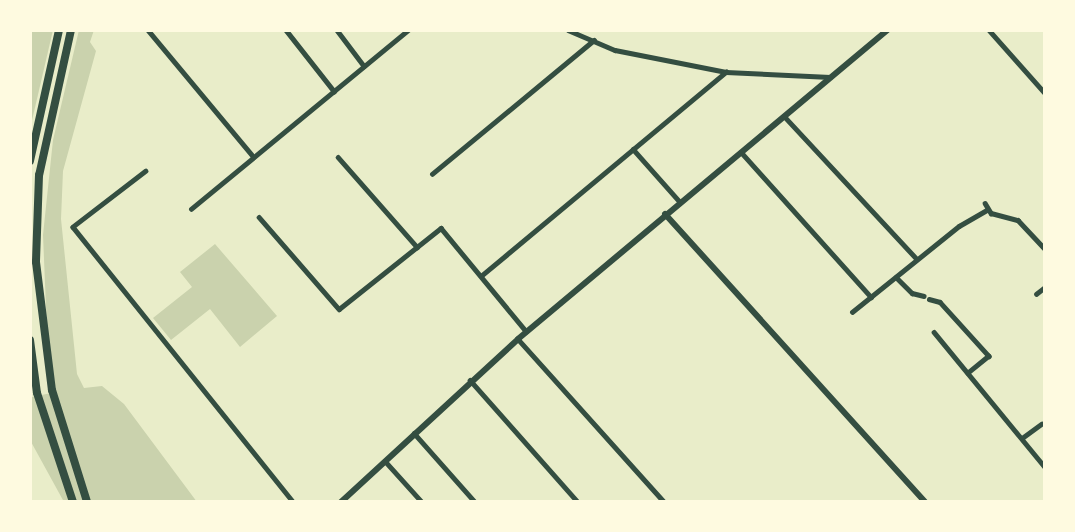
<!DOCTYPE html>
<style>
body{margin:0}
#map{position:relative;width:1075px;height:532px;overflow:hidden;background:#e9edc9;font-family:"Work Sans",sans-serif}
div>[style]{position:absolute}
.green>*{inset:0;background:#cad2ad}
.minor>*{height:4.5px;margin:-2.25px;padding:0 2.25px;transform-origin:2.25px;border-radius:2.25px;background:#344e41}
.tertiary>*{height:6px;margin:-3px;padding:0 3px;transform-origin:3px;border-radius:3px;background:#344e41}
.trunk>*{height:8px;margin:-4px;padding:0 4px;transform-origin:4px;border-radius:4px;background:#344e41}
span{translate:-50% -50%;white-space:nowrap;text-align:center;line-height:1.15;-webkit-text-stroke:7px #fefae0;paint-order:stroke}
.frame{position:absolute;inset:0;border:32px solid #fefae0;pointer-events:none}
</style>
<div id="map">
<div class="green">
<div style="clip-path:polygon(30px 30px,53px 30px,30px 129px)"></div>
<div style="clip-path:polygon(79px 30px,94px 30px,90px 42px,96px 51px,63px 171px,61px 219px,77px 374px,84px 388px,102px 386px,124px 404px,197px 502px,64px 502px,30px 440px,30px 386px,32px 397px,56px 392px,47px 331px,43px 235px,53px 140px)"></div>
<div style="clip-path:polygon(215px 244px,277px 316px,240px 347px,210px 309px,171px 340px,153px 318px,192px 287px,180px 272px)"></div>
</div>
<div class="minor">
<div style="left:148px;top:30px;width:165px;rotate:50.2deg"></div>
<div style="left:286px;top:30px;width:78px;rotate:51.8deg"></div>
<div style="left:337px;top:30px;width:45px;rotate:53.1deg"></div>
<div style="left:568px;top:30px;width:51px;rotate:23.1deg"></div>
<div style="left:615px;top:50px;width:113px;rotate:11.2deg"></div>
<div style="left:726px;top:72px;width:104px;rotate:2.8deg"></div>
<div style="left:989px;top:30px;width:84px;rotate:48.4deg"></div>
<div style="left:784px;top:116px;width:195px;rotate:47.1deg"></div>
<div style="left:633px;top:149px;width:71px;rotate:48.4deg"></div>
<div style="left:741px;top:152px;width:195px;rotate:48.1deg"></div>
<div style="left:338px;top:157px;width:120px;rotate:48.7deg"></div>
<div style="left:146px;top:171px;width:92px;rotate:142.5deg"></div>
<div style="left:73px;top:227px;width:352px;rotate:51.3deg"></div>
<div style="left:432px;top:174px;width:210px;rotate:-39.6deg"></div>
<div style="left:985px;top:203px;width:12px;rotate:59deg"></div>
<div style="left:991px;top:213px;width:28px;rotate:15deg"></div>
<div style="left:1018px;top:220px;width:40px;rotate:47deg"></div>
<div style="left:191px;top:209px;width:281px;rotate:-39.5deg"></div>
<div style="left:259px;top:217px;width:122px;rotate:49deg"></div>
<div style="left:339px;top:309px;width:130px;rotate:-38.5deg"></div>
<div style="left:441px;top:228px;width:134px;rotate:50.5deg"></div>
<div style="left:481px;top:276px;width:319px;rotate:-39.8deg"></div>
<div style="left:896px;top:277px;width:23px;rotate:45deg"></div>
<div style="left:912px;top:293px;width:12px;rotate:14deg"></div>
<div style="left:1036px;top:294px;width:11px;rotate:-38deg"></div>
<div style="left:929px;top:299px;width:11px;rotate:15deg"></div>
<div style="left:940px;top:302px;width:73px;rotate:47.8deg"></div>
<div style="left:989px;top:356px;width:27px;rotate:141deg"></div>
<div style="left:852px;top:312px;width:137px;rotate:-38.8deg"></div>
<div style="left:959px;top:226px;width:32px;rotate:-30deg"></div>
<div style="left:934px;top:332px;width:175px;rotate:50.6deg"></div>
<div style="left:518px;top:339px;width:219px;rotate:48.1deg"></div>
<div style="left:470px;top:380px;width:163px;rotate:48.5deg"></div>
<div style="left:414px;top:433px;width:92px;rotate:48.5deg"></div>
<div style="left:1022px;top:438px;width:24px;rotate:-36deg"></div>
<div style="left:385px;top:461px;width:55px;rotate:47.9deg"></div>
</div>
<div class="tertiary">
<div style="left:665px;top:214px;width:388px;rotate:47.9deg"></div>
<div style="left:341px;top:502px;width:241px;rotate:-42.6deg"></div>
<div style="left:518px;top:339px;width:482px;rotate:-39.9deg"></div>
</div>
<div class="trunk">
<div style="left:71px;top:30px;width:148px;rotate:102.4deg"></div>
<div style="left:39px;top:175px;width:87px;rotate:92deg"></div>
<div style="left:36px;top:262px;width:129px;rotate:82.9deg"></div>
<div style="left:52px;top:390px;width:117px;rotate:72.6deg"></div>
<div style="left:30px;top:161px;width:134px;rotate:-77.5deg"></div>
<div style="left:30px;top:340px;width:53px;rotate:82.5deg"></div>
<div style="left:37px;top:393px;width:115px;rotate:71.7deg"></div>
</div>
<div class="frame"></div>
</div>
